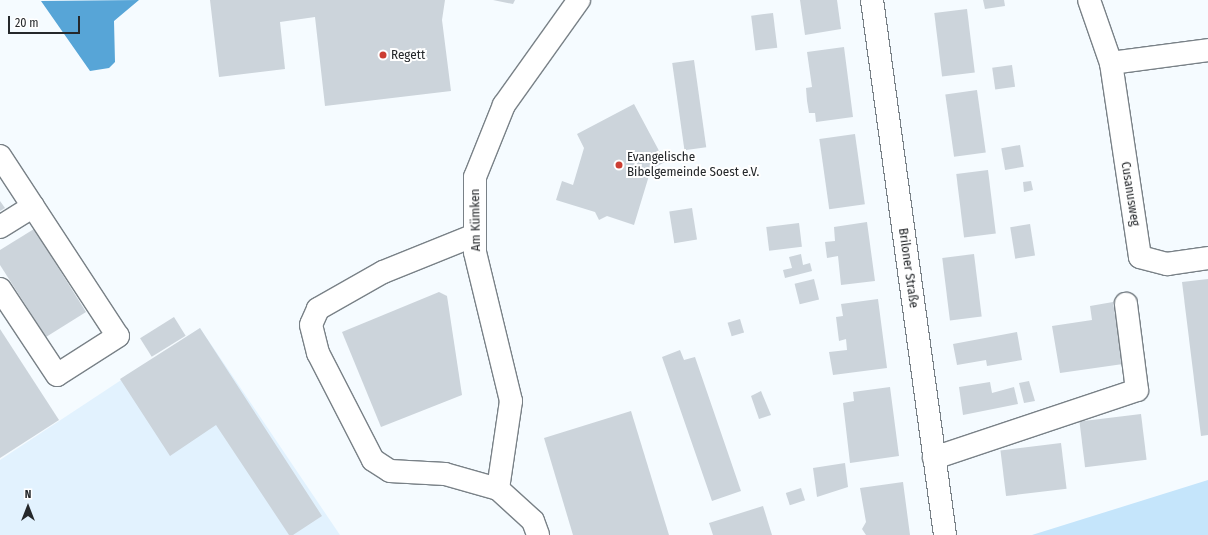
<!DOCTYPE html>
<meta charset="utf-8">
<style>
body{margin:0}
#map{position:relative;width:1208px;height:535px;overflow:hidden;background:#f5fbff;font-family:"Fira Sans Condensed",sans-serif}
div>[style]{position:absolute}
.built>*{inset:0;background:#e2f2fe}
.green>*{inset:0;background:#c5e5fb}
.water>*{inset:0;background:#57a5d7}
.building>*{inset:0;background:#ccd4db;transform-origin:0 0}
.roads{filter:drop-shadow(1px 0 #798187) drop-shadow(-1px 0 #798187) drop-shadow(0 1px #798187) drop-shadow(0 -1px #798187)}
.minor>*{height:22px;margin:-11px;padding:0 11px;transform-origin:11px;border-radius:11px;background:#fff}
.dots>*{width:11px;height:11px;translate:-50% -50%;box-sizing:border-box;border:2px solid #fff;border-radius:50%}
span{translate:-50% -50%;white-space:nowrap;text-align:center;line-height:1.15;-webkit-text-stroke:4px #fff;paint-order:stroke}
.poi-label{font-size:13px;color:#25282b}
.left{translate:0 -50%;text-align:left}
.street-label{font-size:13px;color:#25282b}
.north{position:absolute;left:8px;top:487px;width:40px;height:40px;-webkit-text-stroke:3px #fff;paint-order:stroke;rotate:0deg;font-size:11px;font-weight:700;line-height:16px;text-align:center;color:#25282b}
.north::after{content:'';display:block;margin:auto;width:14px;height:18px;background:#25282b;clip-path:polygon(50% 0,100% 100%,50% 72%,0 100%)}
.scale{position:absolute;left:8px;top:16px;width:72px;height:18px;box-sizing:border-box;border:2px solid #25282b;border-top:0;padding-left:5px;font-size:12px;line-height:14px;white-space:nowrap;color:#25282b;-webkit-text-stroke:3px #fff;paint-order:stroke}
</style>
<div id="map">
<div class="built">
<div style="clip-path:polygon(200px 328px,340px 535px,0 535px,0 460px)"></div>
</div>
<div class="green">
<div style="clip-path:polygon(1208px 480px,1208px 535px,1032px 535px)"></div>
</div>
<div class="water">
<div style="clip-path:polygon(139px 0,114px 21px,115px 62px,109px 68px,90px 71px,41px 1px)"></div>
</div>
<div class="building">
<div style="clip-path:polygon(210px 0,445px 0,442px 20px,451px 91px,325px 106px,315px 17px,280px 22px,285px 69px,219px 77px)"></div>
<div style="clip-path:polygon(493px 0,515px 0,513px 4px)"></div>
<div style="clip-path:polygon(800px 0,837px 0,841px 29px,805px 35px)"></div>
<div style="clip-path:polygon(983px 0,1004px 0,1005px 6px,985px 9px)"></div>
<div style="left:967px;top:9px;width:64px;height:33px;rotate:83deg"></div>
<div style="left:773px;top:13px;width:35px;height:22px;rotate:83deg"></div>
<div style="clip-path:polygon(844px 47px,853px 117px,816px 122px,815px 113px,809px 113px,807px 101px,806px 88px,812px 87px,807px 52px)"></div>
<div style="left:694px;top:60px;width:88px;height:22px;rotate:82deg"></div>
<div style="left:1012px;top:65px;width:22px;height:20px;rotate:82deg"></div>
<div style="left:977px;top:90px;width:63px;height:32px;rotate:82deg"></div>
<div style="clip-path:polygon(634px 104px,665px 162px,651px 169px,634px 225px,607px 216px,599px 220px,595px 212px,556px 200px,562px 181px,573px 185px,584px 148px,577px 134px)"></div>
<div style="left:855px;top:134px;width:71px;height:36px;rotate:82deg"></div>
<div style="left:1020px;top:145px;width:22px;height:19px;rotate:80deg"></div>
<div style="left:988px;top:170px;width:64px;height:32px;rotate:83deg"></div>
<div style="clip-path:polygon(1031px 181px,1033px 190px,1024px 192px,1023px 182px)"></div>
<div style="clip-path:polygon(0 201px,5px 208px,0 211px)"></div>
<div style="left:692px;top:208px;width:32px;height:23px;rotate:81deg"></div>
<div style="clip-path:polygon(867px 222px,875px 281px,841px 285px,838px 256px,827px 258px,825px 242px,835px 241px,834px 227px)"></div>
<div style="left:799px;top:223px;width:24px;height:33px;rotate:83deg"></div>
<div style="left:1030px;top:224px;width:32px;height:20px;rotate:81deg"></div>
<div style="clip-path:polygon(34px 229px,86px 312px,46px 337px,0 265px,0 250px)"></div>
<div style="clip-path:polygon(801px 254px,803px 265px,810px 263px,812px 271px,785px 278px,783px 270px,792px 268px,789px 257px)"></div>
<div style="left:974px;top:254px;width:63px;height:32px;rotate:83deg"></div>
<div style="left:814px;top:279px;width:21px;height:20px;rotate:76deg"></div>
<div style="clip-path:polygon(1208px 279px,1208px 435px,1201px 436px,1182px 282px)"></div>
<div style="clip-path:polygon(439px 292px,447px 296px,462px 395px,381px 427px,342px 332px)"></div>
<div style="clip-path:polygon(878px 299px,887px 368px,833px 375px,829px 352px,847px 350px,846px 339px,839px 341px,836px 317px,843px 316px,841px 304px)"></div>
<div style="clip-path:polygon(1113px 302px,1123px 364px,1060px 373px,1052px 326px,1092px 320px,1090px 306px)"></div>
<div style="left:174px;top:317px;width:22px;height:40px;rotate:58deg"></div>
<div style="left:740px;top:319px;width:14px;height:13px;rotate:73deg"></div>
<div style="clip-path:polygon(200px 328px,322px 516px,293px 535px,289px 535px,216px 425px,170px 456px,120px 379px)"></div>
<div style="clip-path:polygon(0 329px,59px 420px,0 458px)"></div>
<div style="clip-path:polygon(1017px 332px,1022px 360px,987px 366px,986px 360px,957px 365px,953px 344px)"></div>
<div style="clip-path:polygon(680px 350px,684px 360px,695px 357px,741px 491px,712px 501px,662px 357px)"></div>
<div style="clip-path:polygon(1029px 381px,1035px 401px,1024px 403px,1019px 383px)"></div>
<div style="clip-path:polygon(990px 382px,992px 393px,1014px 387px,1018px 404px,963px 415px,959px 387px)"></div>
<div style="clip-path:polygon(890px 387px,899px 456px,850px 463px,843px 403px,854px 401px,853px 392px)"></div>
<div style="clip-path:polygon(761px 391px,771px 415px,759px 419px,751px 396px)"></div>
<div style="clip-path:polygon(631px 411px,669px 535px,573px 535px,544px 438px)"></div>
<div style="left:1141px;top:414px;width:46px;height:62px;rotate:83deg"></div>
<div style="left:1061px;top:443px;width:46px;height:61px;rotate:83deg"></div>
<div style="clip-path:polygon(845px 463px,848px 487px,817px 497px,813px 468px)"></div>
<div style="clip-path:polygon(903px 482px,910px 535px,866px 535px,862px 529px,866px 522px,860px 488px)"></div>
<div style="left:801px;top:488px;width:13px;height:16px;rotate:72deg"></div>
<div style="clip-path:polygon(763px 506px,772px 535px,713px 535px,709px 523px)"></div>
</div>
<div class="roads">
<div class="minor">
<div style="left:872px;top:0;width:540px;rotate:82.23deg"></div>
<div style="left:1089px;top:0;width:67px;rotate:70.8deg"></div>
<div style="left:1111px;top:63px;width:196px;rotate:81.5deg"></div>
<div style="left:1140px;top:257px;width:28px;rotate:15deg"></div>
<div style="left:1167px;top:264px;width:41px;rotate:-8.3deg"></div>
<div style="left:1111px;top:63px;width:98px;rotate:-7.6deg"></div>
<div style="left:0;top:156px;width:215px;rotate:56.8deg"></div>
<div style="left:118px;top:336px;width:72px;rotate:147.4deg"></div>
<div style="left:57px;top:375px;width:103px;rotate:-123.5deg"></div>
<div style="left:0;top:227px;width:39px;rotate:-32deg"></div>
<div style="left:475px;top:235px;width:99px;rotate:158.1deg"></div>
<div style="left:383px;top:272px;width:75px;rotate:150.4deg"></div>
<div style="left:318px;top:309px;width:17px;rotate:114deg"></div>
<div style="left:311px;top:325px;width:29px;rotate:76deg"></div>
<div style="left:318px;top:353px;width:120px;rotate:62.8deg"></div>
<div style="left:373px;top:460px;width:20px;rotate:33deg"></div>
<div style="left:390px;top:471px;width:55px;rotate:3.1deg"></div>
<div style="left:445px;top:474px;width:55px;rotate:15.8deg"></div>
<div style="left:498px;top:489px;width:47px;rotate:42.4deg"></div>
<div style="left:533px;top:521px;width:15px;rotate:70deg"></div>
<div style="left:934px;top:458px;width:214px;rotate:-18.5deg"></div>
<div style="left:1137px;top:390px;width:87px;rotate:-97.3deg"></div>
<div style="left:498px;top:489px;width:89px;rotate:-81.6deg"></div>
<div style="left:511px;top:401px;width:153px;rotate:-103.6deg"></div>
<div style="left:475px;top:252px;width:75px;rotate:-90deg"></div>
<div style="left:475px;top:177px;width:78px;rotate:-68.1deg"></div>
<div style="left:504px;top:105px;width:129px;rotate:-54.5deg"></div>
</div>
</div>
<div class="dots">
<div style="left:383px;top:55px;background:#cc3e33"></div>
<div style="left:619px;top:165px;background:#cc3e33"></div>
</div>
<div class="poi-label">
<span class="left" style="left:391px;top:55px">Regett</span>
<span class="left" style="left:627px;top:165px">Evangelische<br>Bibelgemeinde Soest e.V.</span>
</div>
<div class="street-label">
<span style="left:1130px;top:194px;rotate:81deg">Cusanusweg</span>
<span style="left:476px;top:220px;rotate:-91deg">Am Kümken</span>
<span style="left:908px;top:268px;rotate:82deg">Briloner Straße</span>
</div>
<div class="north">N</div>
<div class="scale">20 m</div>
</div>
